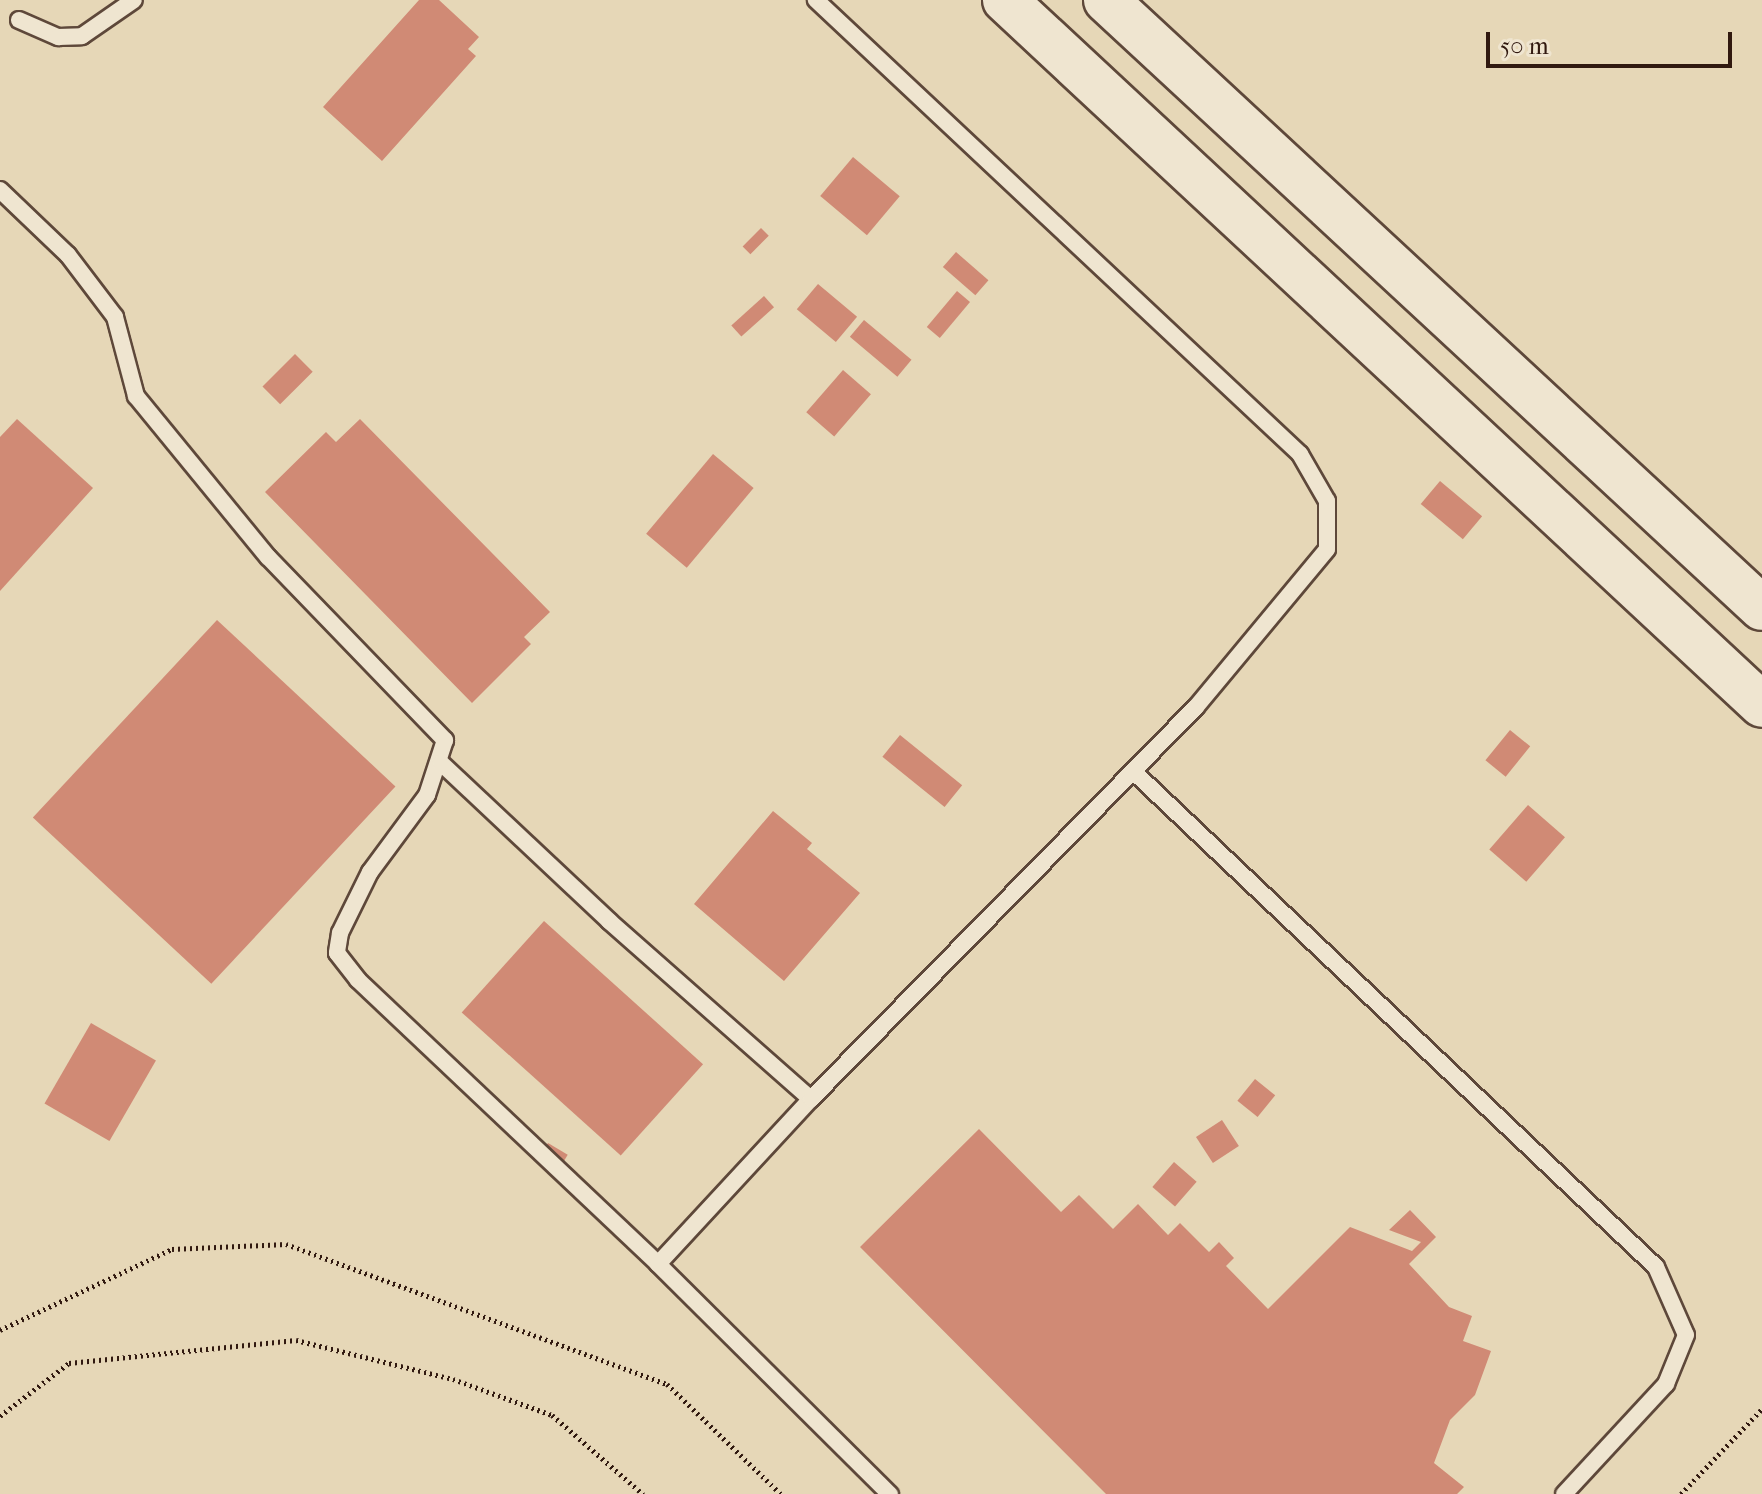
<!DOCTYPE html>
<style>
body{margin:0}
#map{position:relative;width:1762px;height:1494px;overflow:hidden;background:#e6d7b7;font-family:"IM FELL French Canon",serif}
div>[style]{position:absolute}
.building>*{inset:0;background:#d08a75;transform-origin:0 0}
.path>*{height:5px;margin-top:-2.5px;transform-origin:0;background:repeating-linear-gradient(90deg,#311910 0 2px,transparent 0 6px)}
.roads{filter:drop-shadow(2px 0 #5e483a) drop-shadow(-2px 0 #5e483a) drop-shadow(0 2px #5e483a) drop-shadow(0 -2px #5e483a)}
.service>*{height:16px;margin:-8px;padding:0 8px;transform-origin:8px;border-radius:8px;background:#efe5d0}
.secondary>*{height:44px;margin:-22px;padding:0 22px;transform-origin:22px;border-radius:22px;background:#efe5d0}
span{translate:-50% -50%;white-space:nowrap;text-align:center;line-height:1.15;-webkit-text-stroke:6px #efe5d0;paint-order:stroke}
.scale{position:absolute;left:1486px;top:32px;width:246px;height:36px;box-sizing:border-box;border:4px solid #311910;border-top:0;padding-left:10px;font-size:24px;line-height:28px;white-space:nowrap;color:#311910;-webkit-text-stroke:6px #efe5d0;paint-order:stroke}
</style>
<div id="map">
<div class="building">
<div style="clip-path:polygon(419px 0,439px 0,479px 37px,468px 49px,476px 56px,382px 161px,323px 107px)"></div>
<div style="left:853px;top:157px;width:61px;height:51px;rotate:40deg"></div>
<div style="left:761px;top:228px;width:11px;height:26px;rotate:45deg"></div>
<div style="left:956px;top:252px;width:43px;height:20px;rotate:41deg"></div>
<div style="left:818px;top:284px;width:51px;height:33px;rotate:40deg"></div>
<div style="left:957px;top:291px;width:17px;height:47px;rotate:40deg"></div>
<div style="left:764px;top:296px;width:15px;height:44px;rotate:48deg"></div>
<div style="left:864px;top:320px;width:62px;height:22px;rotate:40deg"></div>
<div style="left:295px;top:354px;width:25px;height:46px;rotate:45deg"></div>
<div style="left:843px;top:370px;width:37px;height:56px;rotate:41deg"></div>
<div style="clip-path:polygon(17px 419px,93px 488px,0 591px,0 437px)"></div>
<div style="clip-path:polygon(360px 419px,550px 612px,524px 637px,531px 644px,472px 703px,265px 492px,326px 432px,336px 442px)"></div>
<div style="left:713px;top:454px;width:53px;height:104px;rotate:40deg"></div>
<div style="left:1440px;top:481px;width:55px;height:30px;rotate:40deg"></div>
<div style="left:217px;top:620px;width:244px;height:270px;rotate:43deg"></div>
<div style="left:1510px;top:730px;width:26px;height:39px;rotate:39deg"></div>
<div style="left:900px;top:735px;width:80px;height:28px;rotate:39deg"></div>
<div style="left:1528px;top:805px;width:49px;height:59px;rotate:41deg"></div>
<div style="clip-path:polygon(773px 811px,812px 843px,807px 849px,860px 893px,784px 981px,694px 904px)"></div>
<div style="left:544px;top:921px;width:214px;height:123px;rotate:42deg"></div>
<div style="left:91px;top:1023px;width:75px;height:93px;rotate:30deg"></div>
<div style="left:1255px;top:1079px;width:26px;height:28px;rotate:39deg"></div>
<div style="left:1222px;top:1120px;width:31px;height:31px;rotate:57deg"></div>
<div style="clip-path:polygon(979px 1129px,1061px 1212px,1079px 1195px,1113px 1229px,1138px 1204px,1168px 1235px,1180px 1223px,1209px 1252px,1219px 1242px,1234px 1258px,1226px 1266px,1268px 1309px,1350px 1227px,1412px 1251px,1421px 1242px,1389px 1230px,1410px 1210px,1436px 1237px,1409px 1264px,1449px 1307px,1472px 1316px,1463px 1341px,1491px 1351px,1475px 1395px,1450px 1420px,1434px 1463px,1464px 1487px,1457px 1494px,1106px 1494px,860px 1247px)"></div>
<div style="left:548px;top:1143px;width:23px;height:20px;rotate:31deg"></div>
<div style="left:1174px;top:1162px;width:30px;height:33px;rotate:41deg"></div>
</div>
<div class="path">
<div style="left:0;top:1330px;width:190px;rotate:-25.2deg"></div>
<div style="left:172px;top:1249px;width:114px;rotate:-2.5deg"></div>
<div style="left:286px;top:1244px;width:406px;rotate:20.2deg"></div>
<div style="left:667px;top:1384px;width:158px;rotate:44deg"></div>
<div style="left:0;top:1416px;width:87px;rotate:-37.5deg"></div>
<div style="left:69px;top:1363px;width:228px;rotate:-5.8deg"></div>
<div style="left:296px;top:1340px;width:162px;rotate:14deg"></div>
<div style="left:453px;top:1379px;width:105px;rotate:20deg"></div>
<div style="left:552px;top:1415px;width:121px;rotate:41deg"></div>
<div style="left:1681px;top:1494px;width:117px;rotate:-46.4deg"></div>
</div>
<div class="roads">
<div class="service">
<div style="left:19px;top:20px;width:43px;rotate:23.6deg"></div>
<div style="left:58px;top:37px;width:24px;rotate:-2deg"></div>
<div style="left:82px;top:36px;width:63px;rotate:-34.7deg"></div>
<div style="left:0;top:190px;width:94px;rotate:43.7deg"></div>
<div style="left:68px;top:255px;width:78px;rotate:52.8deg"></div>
<div style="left:115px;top:317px;width:82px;rotate:75.1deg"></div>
<div style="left:136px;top:396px;width:208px;rotate:50.7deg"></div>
<div style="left:268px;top:557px;width:255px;rotate:46deg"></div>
<div style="left:445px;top:740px;width:58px;rotate:108.1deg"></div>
<div style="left:427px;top:795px;width:96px;rotate:126.5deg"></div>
<div style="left:370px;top:872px;width:68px;rotate:116.2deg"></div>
<div style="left:340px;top:933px;width:20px;rotate:99deg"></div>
<div style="left:337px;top:953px;width:34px;rotate:52deg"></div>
<div style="left:358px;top:980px;width:413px;rotate:43.4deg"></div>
<div style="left:658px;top:1264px;width:327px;rotate:44.8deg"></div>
<div style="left:441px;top:763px;width:231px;rotate:43.2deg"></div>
<div style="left:609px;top:921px;width:269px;rotate:41.4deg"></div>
<div style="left:1134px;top:772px;width:719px;rotate:43.48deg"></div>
<div style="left:1656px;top:1267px;width:74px;rotate:66.2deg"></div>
<div style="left:1686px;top:1335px;width:53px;rotate:112.2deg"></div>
<div style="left:1666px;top:1384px;width:150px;rotate:132.8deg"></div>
<div style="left:658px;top:1264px;width:225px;rotate:-47.2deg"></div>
<div style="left:811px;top:1099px;width:549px;rotate:-45.52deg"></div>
<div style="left:1196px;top:707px;width:205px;rotate:-50.3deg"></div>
<div style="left:1327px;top:549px;width:48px;rotate:-90deg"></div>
<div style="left:1327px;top:501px;width:54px;rotate:-119.9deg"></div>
<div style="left:1300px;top:454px;width:664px;rotate:-136.83deg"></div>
</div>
<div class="secondary">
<div style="left:1005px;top:0;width:1034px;rotate:42.96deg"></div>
<div style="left:1106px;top:0;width:894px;rotate:42.83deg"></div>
</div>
</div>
<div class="scale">50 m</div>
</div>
